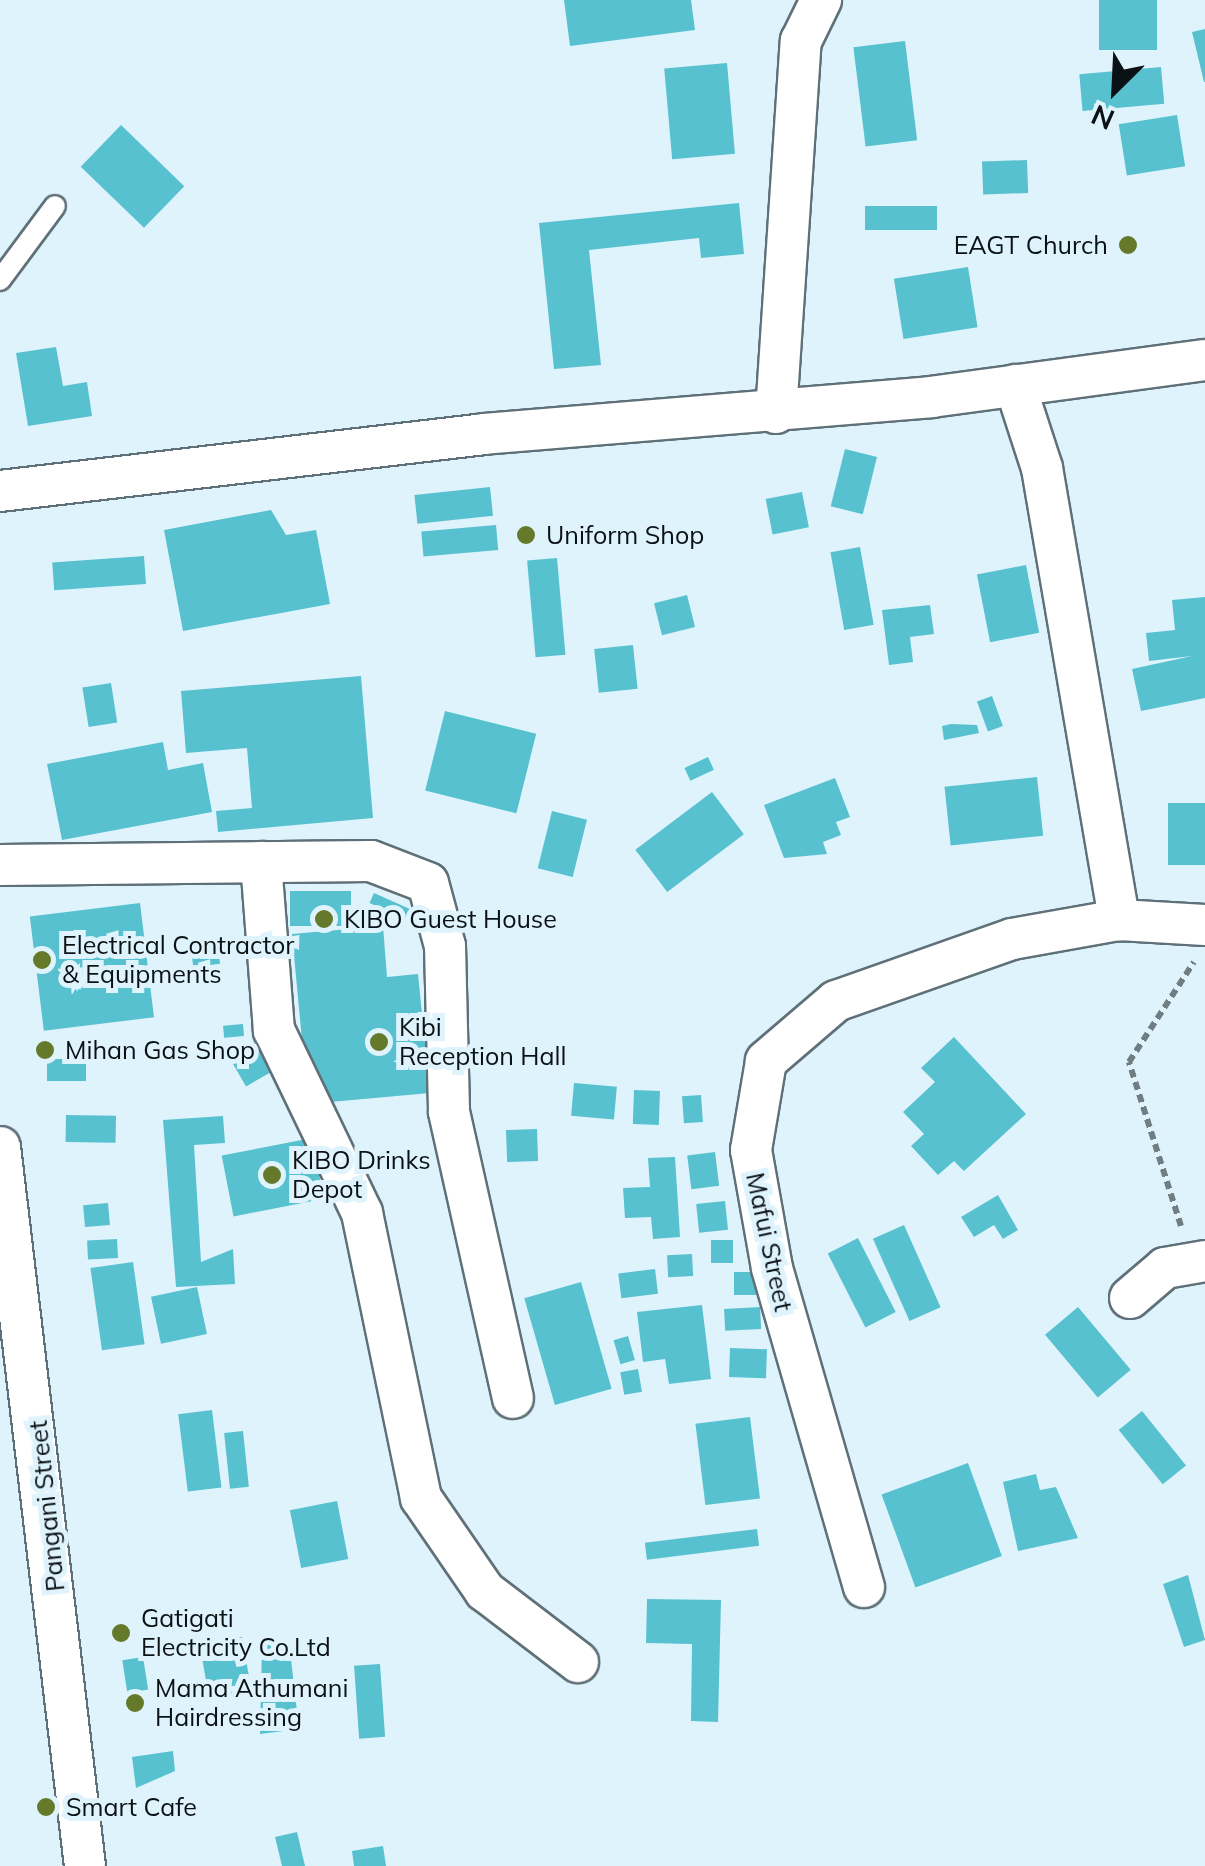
<!DOCTYPE html>
<style>
body{margin:0}
#map{position:relative;width:1205px;height:1866px;overflow:hidden;background:#dff3fc;font-family:Mulish,sans-serif}
div>[style]{position:absolute}
.building>*{inset:0;background:#57c1d0;transform-origin:0 0}
.path>*{height:6px;margin-top:-3px;transform-origin:0;background:repeating-linear-gradient(90deg,#707e83 0 8px,transparent 0 13px)}
.roads{filter:drop-shadow(2px 0 #5f7078) drop-shadow(-2px 0 #5f7078) drop-shadow(0 2px #5f7078) drop-shadow(0 -2px #5f7078)}
.lane>*{height:20px;margin:-10px;padding:0 10px;transform-origin:10px;border-radius:10px;background:#fff}
.street>*{height:40px;margin:-20px;padding:0 20px;transform-origin:20px;border-radius:20px;background:#fff}
.dots>*{width:28px;height:28px;translate:-50% -50%;box-sizing:border-box;border:5px solid #dff3fc;border-radius:50%}
span{translate:-50% -50%;white-space:nowrap;text-align:center;line-height:1.15;-webkit-text-stroke:10px #dff3fc;paint-order:stroke}
.poi-label{font-size:25px;color:#0b1215}
.right{translate:-100% -50%;text-align:right}
.left{translate:0 -50%;text-align:left}
.street-label{font-size:25px;color:#0b1215}
.north{position:absolute;left:1065px;top:40px;width:100px;height:100px;-webkit-text-stroke:8px #dff3fc;paint-order:stroke;rotate:204deg;font-size:28px;font-weight:700;line-height:40px;text-align:center;color:#0b1215}
.north::after{content:'';display:block;margin:auto;width:35px;height:45px;background:#0b1215;clip-path:polygon(50% 0,100% 100%,50% 72%,0 100%)}
</style>
<div id="map">
<div class="building">
<div style="clip-path:polygon(564px 0,691px 0,695px 30px,570px 46px)"></div>
<div style="left:1099px;top:0;width:58px;height:50px"></div>
<div style="clip-path:polygon(1205px 29px,1205px 82px,1204px 82px,1192px 32px)"></div>
<div style="left:905px;top:41px;width:100px;height:52px;rotate:83deg"></div>
<div style="left:727px;top:63px;width:91px;height:63px;rotate:85deg"></div>
<div style="left:1161px;top:67px;width:37px;height:82px;rotate:85deg"></div>
<div style="left:1177px;top:115px;width:52px;height:59px;rotate:81deg"></div>
<div style="left:121px;top:125px;width:88px;height:58px;rotate:44deg"></div>
<div style="left:1027px;top:160px;width:33px;height:45px;rotate:88deg"></div>
<div style="clip-path:polygon(739px 203px,744px 254px,701px 258px,699px 238px,589px 250px,601px 365px,554px 369px,539px 223px)"></div>
<div style="left:937px;top:206px;width:24px;height:72px;rotate:90deg"></div>
<div style="left:968px;top:267px;width:61px;height:75px;rotate:81deg"></div>
<div style="clip-path:polygon(56px 347px,63px 386px,87px 382px,92px 416px,28px 426px,16px 353px)"></div>
<div style="left:845px;top:449px;width:33px;height:59px;rotate:14deg"></div>
<div style="left:490px;top:487px;width:29px;height:76px;rotate:84deg"></div>
<div style="left:802px;top:492px;width:36px;height:37px;rotate:79deg"></div>
<div style="clip-path:polygon(271px 510px,286px 535px,316px 530px,330px 604px,183px 631px,164px 530px)"></div>
<div style="left:496px;top:525px;width:25px;height:75px;rotate:85deg"></div>
<div style="left:860px;top:547px;width:79px;height:30px;rotate:80deg"></div>
<div style="left:144px;top:556px;width:28px;height:92px;rotate:86deg"></div>
<div style="left:557px;top:558px;width:97px;height:30px;rotate:85deg"></div>
<div style="left:1026px;top:565px;width:69px;height:50px;rotate:79deg"></div>
<div style="left:687px;top:595px;width:33px;height:34px;rotate:76deg"></div>
<div style="clip-path:polygon(1205px 597px,1205px 698px,1141px 711px,1132px 669px,1192px 656px,1149px 661px,1146px 633px,1175px 630px,1172px 600px)"></div>
<div style="clip-path:polygon(930px 605px,934px 634px,910px 637px,913px 662px,889px 665px,882px 610px)"></div>
<div style="left:633px;top:645px;width:44px;height:39px;rotate:84deg"></div>
<div style="clip-path:polygon(361px 676px,373px 818px,218px 832px,216px 811px,252px 808px,247px 748px,186px 753px,181px 691px)"></div>
<div style="left:111px;top:683px;width:40px;height:29px;rotate:81deg"></div>
<div style="left:992px;top:696px;width:32px;height:16px;rotate:70deg"></div>
<div style="left:445px;top:711px;width:94px;height:82px;rotate:14deg"></div>
<div style="clip-path:polygon(951px 724px,977px 725px,979px 733px,944px 740px,942px 726px)"></div>
<div style="clip-path:polygon(163px 742px,168px 770px,203px 763px,212px 812px,62px 840px,47px 764px)"></div>
<div style="left:708px;top:757px;width:14px;height:26px;rotate:65deg"></div>
<div style="left:1037px;top:777px;width:59px;height:93px;rotate:84deg"></div>
<div style="clip-path:polygon(835px 778px,850px 817px,836px 822px,841px 835px,823px 842px,827px 854px,784px 858px,764px 805px)"></div>
<div style="left:712px;top:792px;width:53px;height:96px;rotate:53deg"></div>
<div style="left:1205px;top:803px;width:62px;height:37px;rotate:90deg"></div>
<div style="left:552px;top:811px;width:36px;height:59px;rotate:14deg"></div>
<div style="left:351px;top:891px;width:35px;height:61px;rotate:90deg"></div>
<div style="left:374px;top:893px;width:46px;height:11px;rotate:24deg"></div>
<div style="left:140px;top:903px;width:115px;height:111px;rotate:83deg"></div>
<div style="clip-path:polygon(383px 926px,387px 977px,418px 974px,430px 1093px,308px 1104px,292px 934px)"></div>
<div style="left:217px;top:939px;width:25px;height:27px;rotate:83deg"></div>
<div style="left:243px;top:1024px;width:12px;height:20px;rotate:85deg"></div>
<div style="clip-path:polygon(954px 1037px,1026px 1114px,964px 1171px,954px 1161px,938px 1175px,911px 1146px,924px 1134px,903px 1112px,935px 1082px,921px 1068px)"></div>
<div style="left:255px;top:1042px;width:34px;height:30px;rotate:60deg"></div>
<div style="left:86px;top:1059px;width:22px;height:39px;rotate:90deg"></div>
<div style="left:574px;top:1083px;width:43px;height:33px;rotate:5deg"></div>
<div style="left:634px;top:1090px;width:26px;height:34px;rotate:2deg"></div>
<div style="left:701px;top:1095px;width:27px;height:19px;rotate:86deg"></div>
<div style="left:66px;top:1115px;width:50px;height:27px;rotate:1deg"></div>
<div style="clip-path:polygon(223px 1116px,225px 1143px,194px 1145px,201px 1262px,233px 1249px,235px 1284px,176px 1287px,163px 1120px)"></div>
<div style="left:537px;top:1129px;width:32px;height:31px;rotate:88deg"></div>
<div style="left:312px;top:1138px;width:62px;height:92px;rotate:79deg"></div>
<div style="left:715px;top:1152px;width:34px;height:28px;rotate:83deg"></div>
<div style="clip-path:polygon(675px 1157px,680px 1237px,653px 1239px,651px 1217px,625px 1218px,623px 1188px,650px 1187px,648px 1158px)"></div>
<div style="clip-path:polygon(998px 1195px,1018px 1230px,1003px 1239px,994px 1225px,974px 1237px,961px 1217px)"></div>
<div style="left:725px;top:1201px;width:29px;height:29px;rotate:84deg"></div>
<div style="left:108px;top:1203px;width:22px;height:25px;rotate:85deg"></div>
<div style="left:904px;top:1225px;width:90px;height:34px;rotate:66deg"></div>
<div style="left:858px;top:1238px;width:83px;height:34px;rotate:63deg"></div>
<div style="left:117px;top:1239px;width:19px;height:30px;rotate:87deg"></div>
<div style="left:711px;top:1240px;width:22px;height:23px"></div>
<div style="left:692px;top:1254px;width:22px;height:25px;rotate:87deg"></div>
<div style="left:133px;top:1262px;width:83px;height:43px;rotate:82deg"></div>
<div style="left:655px;top:1269px;width:25px;height:37px;rotate:83deg"></div>
<div style="left:734px;top:1272px;width:24px;height:23px"></div>
<div style="left:581px;top:1282px;width:111px;height:59px;rotate:74deg"></div>
<div style="left:197px;top:1287px;width:48px;height:47px;rotate:78deg"></div>
<div style="clip-path:polygon(702px 1305px,711px 1379px,669px 1384px,665px 1359px,643px 1362px,637px 1312px)"></div>
<div style="left:760px;top:1307px;width:22px;height:36px;rotate:87deg"></div>
<div style="left:1078px;top:1307px;width:82px;height:43px;rotate:50deg"></div>
<div style="left:628px;top:1336px;width:25px;height:15px;rotate:74deg"></div>
<div style="left:730px;top:1348px;width:37px;height:29px;rotate:2deg"></div>
<div style="left:638px;top:1369px;width:23px;height:18px;rotate:80deg"></div>
<div style="left:212px;top:1410px;width:78px;height:34px;rotate:83deg"></div>
<div style="left:1142px;top:1411px;width:70px;height:30px;rotate:51deg"></div>
<div style="left:750px;top:1417px;width:82px;height:55px;rotate:83deg"></div>
<div style="left:243px;top:1431px;width:56px;height:19px;rotate:84deg"></div>
<div style="left:968px;top:1463px;width:99px;height:92px;rotate:70deg"></div>
<div style="clip-path:polygon(1036px 1474px,1040px 1490px,1056px 1487px,1078px 1538px,1018px 1551px,1003px 1482px)"></div>
<div style="left:337px;top:1501px;width:59px;height:48px;rotate:79deg"></div>
<div style="left:757px;top:1529px;width:17px;height:113px;rotate:83deg"></div>
<div style="clip-path:polygon(1188px 1575px,1205px 1640px,1184px 1647px,1163px 1584px)"></div>
<div style="clip-path:polygon(647px 1599px,721px 1600px,718px 1722px,691px 1721px,692px 1644px,646px 1643px)"></div>
<div style="left:242px;top:1637px;width:59px;height:43px;rotate:80deg"></div>
<div style="clip-path:polygon(289px 1642px,299px 1729px,260px 1734px,262px 1646px)"></div>
<div style="left:143px;top:1657px;width:33px;height:21px;rotate:81deg"></div>
<div style="left:380px;top:1664px;width:73px;height:26px;rotate:86deg"></div>
<div style="clip-path:polygon(173px 1751px,175px 1771px,136px 1788px,132px 1757px)"></div>
<div style="clip-path:polygon(297px 1832px,305px 1866px,282px 1866px,275px 1837px)"></div>
<div style="clip-path:polygon(383px 1846px,386px 1866px,354px 1866px,352px 1851px)"></div>
</div>
<div class="path">
<div style="left:1181px;top:1226px;width:172px;rotate:-107.6deg"></div>
<div style="left:1129px;top:1062px;width:119px;rotate:-57deg"></div>
</div>
<div class="roads">
<div class="lane">
<div style="left:0;top:280px;width:92px;rotate:-53.4deg"></div>
</div>
<div class="street">
<div style="left:1015px;top:385px;width:87px;rotate:72deg"></div>
<div style="left:1042px;top:468px;width:459px;rotate:80.3deg"></div>
<div style="left:776px;top:413px;width:373px;rotate:-86.2deg"></div>
<div style="left:801px;top:41px;width:46px;rotate:-64deg"></div>
<div style="left:0;top:491px;width:486px;rotate:-6.7deg"></div>
<div style="left:483px;top:434px;width:450px;rotate:-4.7deg"></div>
<div style="left:931px;top:397px;width:276px;rotate:-7.7deg"></div>
<div style="left:261px;top:862px;width:169px;rotate:85.6deg"></div>
<div style="left:274px;top:1030px;width:203px;rotate:64.3deg"></div>
<div style="left:362px;top:1213px;width:291px;rotate:78.3deg"></div>
<div style="left:421px;top:1498px;width:113px;rotate:55.5deg"></div>
<div style="left:485px;top:1591px;width:117px;rotate:37.4deg"></div>
<div style="left:0;top:865px;width:371px;rotate:-0.6deg"></div>
<div style="left:371px;top:861px;width:61px;rotate:21.1deg"></div>
<div style="left:428px;top:883px;width:65px;rotate:74.9deg"></div>
<div style="left:445px;top:946px;width:166px;rotate:88.6deg"></div>
<div style="left:449px;top:1112px;width:293px;rotate:77.4deg"></div>
<div style="left:0;top:1147px;width:724px;rotate:83.26deg"></div>
<div style="left:1130px;top:1298px;width:46px;rotate:-40.6deg"></div>
<div style="left:1165px;top:1268px;width:41px;rotate:-9.9deg"></div>
<div style="left:864px;top:1587px;width:332px;rotate:-106.1deg"></div>
<div style="left:772px;top:1268px;width:120px;rotate:-100.1deg"></div>
<div style="left:751px;top:1150px;width:90px;rotate:-80.4deg"></div>
<div style="left:766px;top:1061px;width:92px;rotate:-40.6deg"></div>
<div style="left:836px;top:1001px;width:187px;rotate:-19.4deg"></div>
<div style="left:1012px;top:939px;width:109px;rotate:-10.1deg"></div>
<div style="left:1119px;top:920px;width:86px;rotate:3.3deg"></div>
</div>
</div>
<div class="dots">
<div style="left:1128px;top:245px;background:#65792a"></div>
<div style="left:526px;top:535px;background:#65792a"></div>
<div style="left:324px;top:919px;background:#65792a"></div>
<div style="left:42px;top:960px;background:#65792a"></div>
<div style="left:379px;top:1042px;background:#65792a"></div>
<div style="left:45px;top:1050px;background:#65792a"></div>
<div style="left:272px;top:1175px;background:#65792a"></div>
<div style="left:121px;top:1633px;background:#65792a"></div>
<div style="left:135px;top:1703px;background:#65792a"></div>
<div style="left:46px;top:1807px;background:#65792a"></div>
</div>
<div class="poi-label">
<span class="right" style="left:1108px;top:245px">EAGT Church</span>
<span class="left" style="left:546px;top:535px">Uniform Shop</span>
<span class="left" style="left:344px;top:919px">KIBO Guest House</span>
<span class="left" style="left:62px;top:960px">Electrical Contractor<br>&amp; Equipments</span>
<span class="left" style="left:399px;top:1042px">Kibi<br>Reception Hall</span>
<span class="left" style="left:65px;top:1050px">Mihan Gas Shop</span>
<span class="left" style="left:292px;top:1175px">KIBO Drinks<br>Depot</span>
<span class="left" style="left:141px;top:1633px">Gatigati<br>Electricity Co.Ltd</span>
<span class="left" style="left:155px;top:1703px">Mama Athumani<br>Hairdressing</span>
<span class="left" style="left:66px;top:1807px">Smart Cafe</span>
</div>
<div class="street-label">
<span style="left:769px;top:1242px;rotate:78deg">Mafui Street</span>
<span style="left:47px;top:1506px;rotate:-96deg">Pangani Street</span>
</div>
<div class="north">N</div>
</div>
